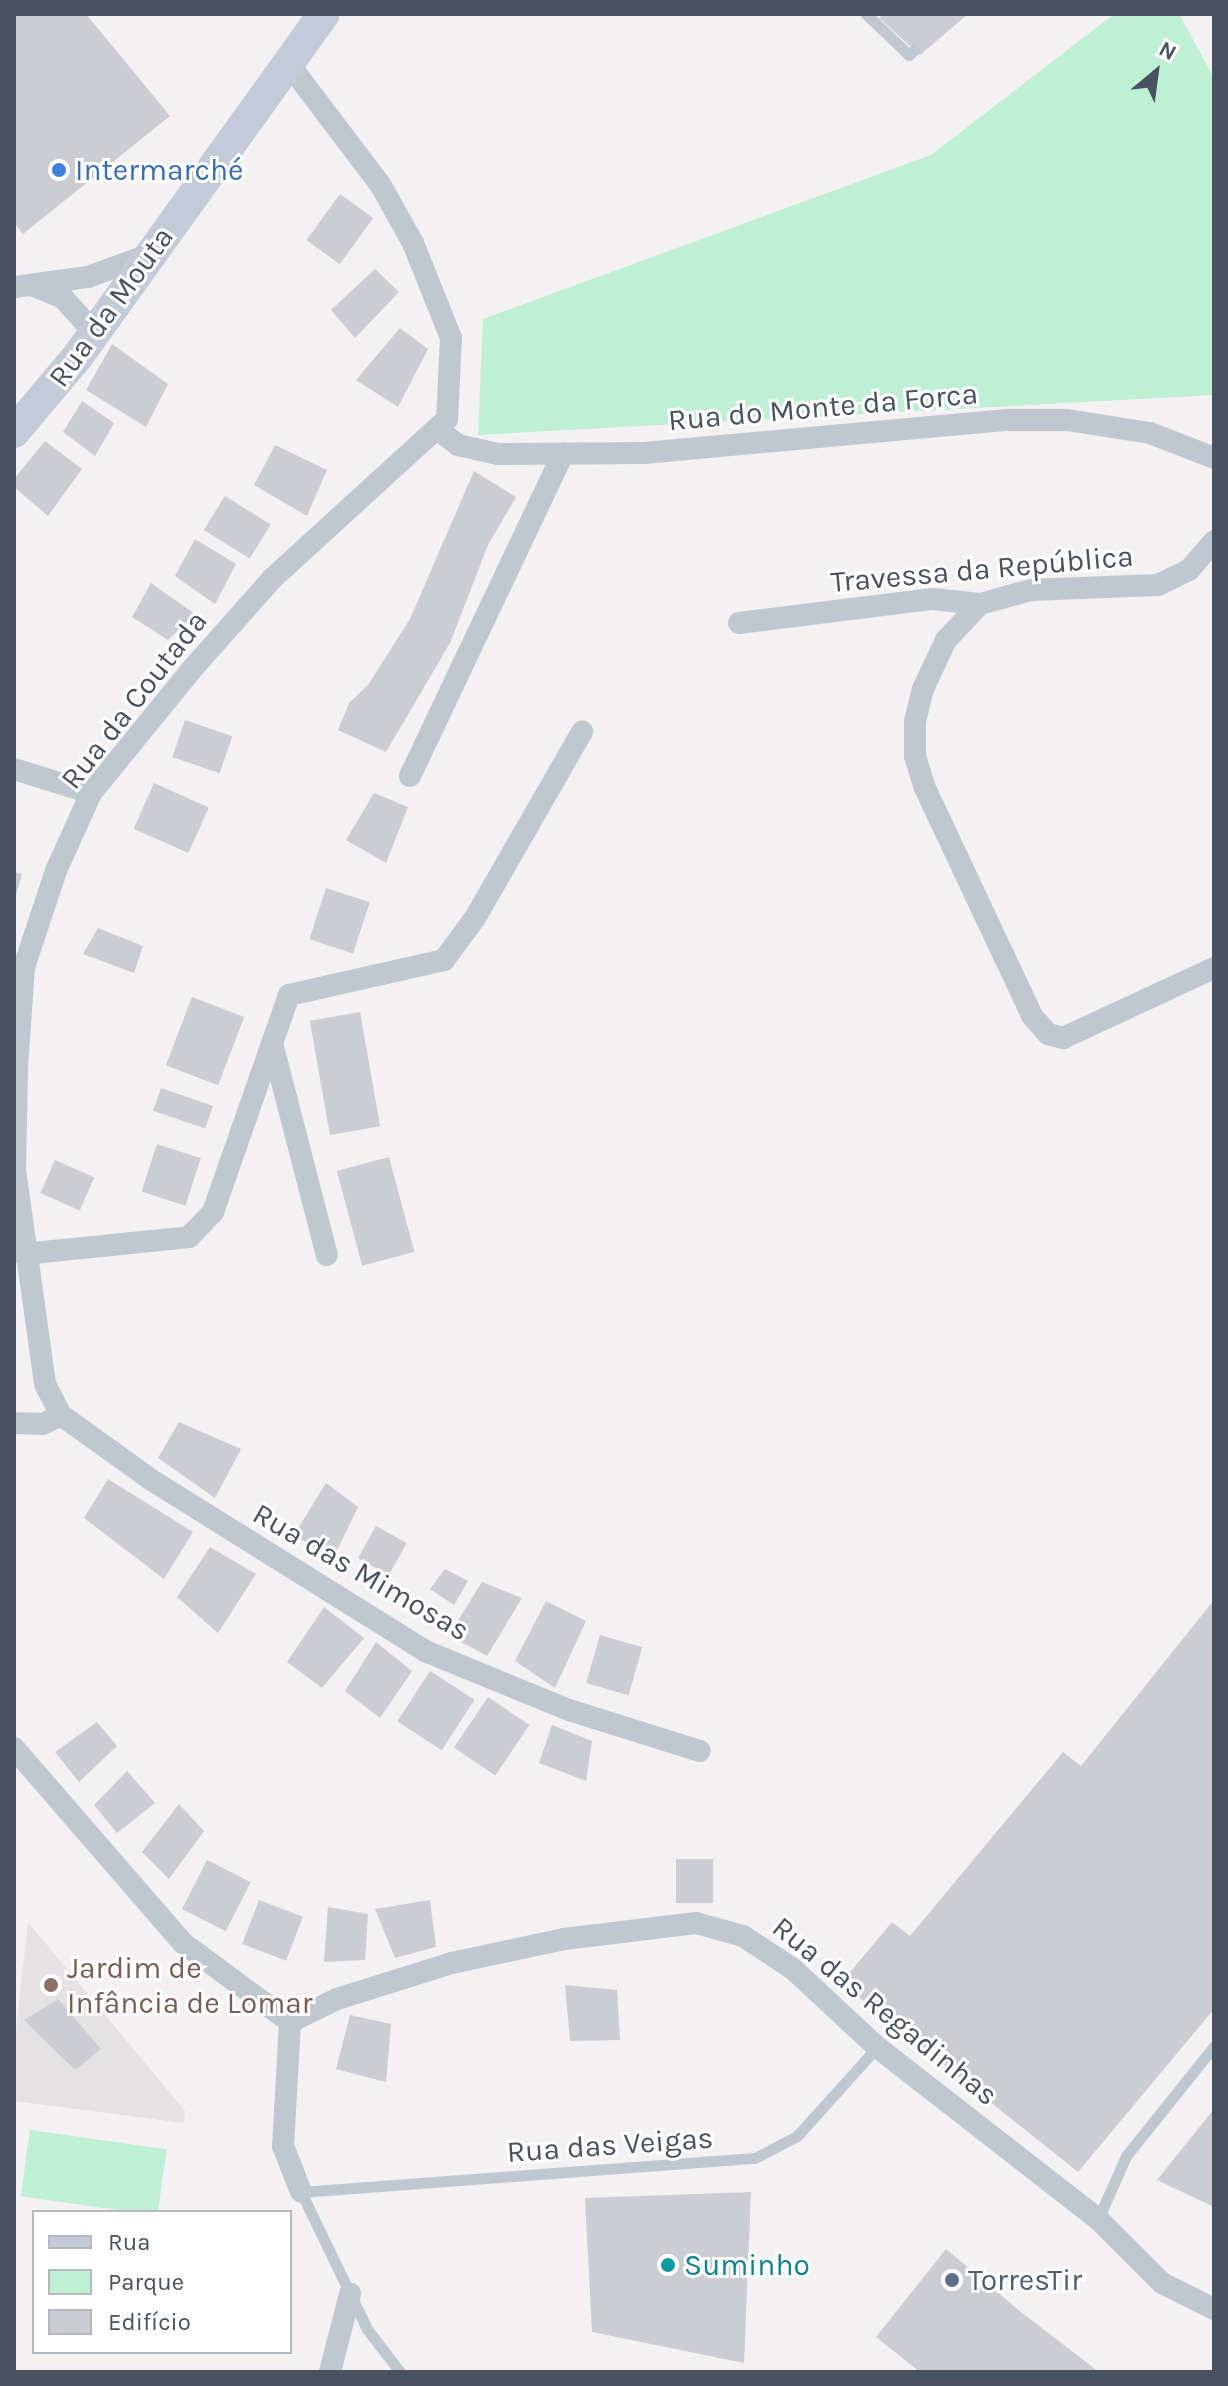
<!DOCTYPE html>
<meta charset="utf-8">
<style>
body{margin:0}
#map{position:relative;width:1228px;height:2386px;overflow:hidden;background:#f3f1f1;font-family:Karla,sans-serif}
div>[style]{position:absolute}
.education>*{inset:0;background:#e4e2e3}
.green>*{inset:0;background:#c0f0d4;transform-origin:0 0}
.building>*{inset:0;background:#cbcdd3;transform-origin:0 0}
.service>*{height:11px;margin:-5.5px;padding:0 5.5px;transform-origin:5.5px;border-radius:5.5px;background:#bfc8d0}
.minor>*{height:22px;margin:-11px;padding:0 11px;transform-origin:11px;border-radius:11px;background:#bfc8d0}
.secondary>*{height:32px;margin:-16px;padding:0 16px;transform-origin:16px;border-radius:16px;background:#c2cbd7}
.dots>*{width:22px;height:22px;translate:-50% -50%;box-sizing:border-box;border:4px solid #fff;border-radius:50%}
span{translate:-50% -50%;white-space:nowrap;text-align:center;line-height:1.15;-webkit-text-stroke:6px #fff;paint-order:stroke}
.shop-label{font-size:30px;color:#366cbe}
.left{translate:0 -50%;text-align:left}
.street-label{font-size:30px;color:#48535f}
.education-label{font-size:30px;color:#785e54}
.culture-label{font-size:30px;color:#0d838f}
.service-label{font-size:30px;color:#4e5e75}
.frame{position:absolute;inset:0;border:16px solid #48535f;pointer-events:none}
.legend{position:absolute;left:32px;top:2210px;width:260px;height:144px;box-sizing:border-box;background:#fff;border:2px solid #b6babf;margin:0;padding:10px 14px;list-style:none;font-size:24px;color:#48535f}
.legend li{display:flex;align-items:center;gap:16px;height:40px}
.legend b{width:40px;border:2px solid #b6babf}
.north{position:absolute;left:1116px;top:32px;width:80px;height:80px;-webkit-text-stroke:6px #fff;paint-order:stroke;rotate:29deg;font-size:22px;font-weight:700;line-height:32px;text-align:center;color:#48535f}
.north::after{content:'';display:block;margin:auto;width:28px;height:36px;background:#48535f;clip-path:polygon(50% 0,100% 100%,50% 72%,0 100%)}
</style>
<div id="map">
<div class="education">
<div style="clip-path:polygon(28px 1922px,185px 2111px,184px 2123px,14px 2101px,14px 2048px)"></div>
</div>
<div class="green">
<div style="clip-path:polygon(1114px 14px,1179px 14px,1214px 78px,1214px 395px,478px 435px,483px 319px,931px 155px)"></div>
<div style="left:30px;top:2130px;width:138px;height:67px;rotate:8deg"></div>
</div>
<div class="building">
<div style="clip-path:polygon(14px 14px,86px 14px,170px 116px,23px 234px,14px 223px)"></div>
<div style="clip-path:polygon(884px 14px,968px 14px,920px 55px,879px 18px)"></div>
<div style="left:340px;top:194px;width:41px;height:57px;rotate:36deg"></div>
<div style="clip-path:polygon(375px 269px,399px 292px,355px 338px,331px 310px)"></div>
<div style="clip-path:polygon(400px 328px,428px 349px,398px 407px,356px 380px)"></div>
<div style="clip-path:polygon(112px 344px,168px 384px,146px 427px,86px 390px)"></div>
<div style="clip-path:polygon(82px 401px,114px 423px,95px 456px,63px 432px)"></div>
<div style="clip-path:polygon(45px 441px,82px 469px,48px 516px,14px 487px,14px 479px)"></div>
<div style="clip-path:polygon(275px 445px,327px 470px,307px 516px,254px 485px)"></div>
<div style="clip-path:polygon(474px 471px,516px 497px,488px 545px,450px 643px,386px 752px,338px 730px,349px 703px,368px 685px,410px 619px)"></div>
<div style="left:225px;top:496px;width:54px;height:40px;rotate:32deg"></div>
<div style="clip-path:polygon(195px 539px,236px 564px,215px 604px,175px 576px)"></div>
<div style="clip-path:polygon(151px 583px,195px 614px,168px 640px,132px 617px)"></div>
<div style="left:185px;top:720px;width:50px;height:39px;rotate:19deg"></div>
<div style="left:154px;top:783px;width:60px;height:50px;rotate:24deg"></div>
<div style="clip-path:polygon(374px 793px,408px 807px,386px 863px,346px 840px)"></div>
<div style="clip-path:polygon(14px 872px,22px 874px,15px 899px,14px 899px)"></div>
<div style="left:326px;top:888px;width:46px;height:54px;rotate:18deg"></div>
<div style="clip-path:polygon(98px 928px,143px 946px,134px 973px,83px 954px)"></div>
<div style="left:192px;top:997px;width:56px;height:73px;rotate:21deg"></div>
<div style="left:360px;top:1012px;width:116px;height:51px;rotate:80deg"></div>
<div style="left:161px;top:1088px;width:55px;height:24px;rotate:19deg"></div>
<div style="left:157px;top:1144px;width:46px;height:50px;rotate:18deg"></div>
<div style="left:389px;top:1157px;width:98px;height:54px;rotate:75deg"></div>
<div style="left:55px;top:1160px;width:43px;height:36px;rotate:24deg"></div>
<div style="clip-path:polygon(179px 1422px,241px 1449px,215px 1498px,158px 1458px)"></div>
<div style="clip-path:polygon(108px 1479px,193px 1532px,164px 1579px,84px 1518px)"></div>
<div style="clip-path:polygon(326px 1483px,358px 1507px,333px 1559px,294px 1535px)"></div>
<div style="left:376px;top:1526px;width:35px;height:37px;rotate:29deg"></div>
<div style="clip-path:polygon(210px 1547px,256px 1574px,218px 1633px,177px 1597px)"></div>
<div style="clip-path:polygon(445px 1569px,468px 1581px,454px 1605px,430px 1589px)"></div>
<div style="clip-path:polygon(482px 1582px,522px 1598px,487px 1656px,449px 1635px)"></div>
<div style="clip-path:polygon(1214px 1600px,1214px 2009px,1078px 2172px,841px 1983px,892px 1922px,910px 1936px,1063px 1752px,1081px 1766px)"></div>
<div style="clip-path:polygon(546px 1601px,586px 1621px,555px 1688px,515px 1661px)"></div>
<div style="clip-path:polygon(324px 1607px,364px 1638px,322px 1688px,287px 1662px)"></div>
<div style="left:600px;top:1635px;width:44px;height:50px;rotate:16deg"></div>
<div style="clip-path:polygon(376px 1642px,412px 1671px,380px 1718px,345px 1691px)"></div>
<div style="left:430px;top:1671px;width:53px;height:60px;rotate:33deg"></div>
<div style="left:488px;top:1697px;width:50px;height:61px;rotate:34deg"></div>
<div style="clip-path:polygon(97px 1722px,117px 1746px,79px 1782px,55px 1752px)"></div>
<div style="clip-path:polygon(552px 1725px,592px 1741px,586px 1781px,539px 1763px)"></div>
<div style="clip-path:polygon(127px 1771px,155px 1803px,117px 1833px,94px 1805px)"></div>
<div style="clip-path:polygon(179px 1804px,204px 1831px,169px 1879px,142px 1852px)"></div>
<div style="left:676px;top:1859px;width:37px;height:44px"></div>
<div style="left:207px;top:1860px;width:49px;height:55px;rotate:27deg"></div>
<div style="left:259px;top:1900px;width:47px;height:47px;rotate:21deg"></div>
<div style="clip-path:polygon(430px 1900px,436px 1947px,395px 1958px,375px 1909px)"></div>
<div style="clip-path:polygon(328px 1907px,368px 1914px,365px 1960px,324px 1962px)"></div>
<div style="clip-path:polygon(565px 1985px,617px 1990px,620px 2040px,570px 2041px)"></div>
<div style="clip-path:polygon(58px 1999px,101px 2049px,75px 2070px,24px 2020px)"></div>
<div style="clip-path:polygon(350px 2015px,391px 2024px,386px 2082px,336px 2069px)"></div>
<div style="clip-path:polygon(1214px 2109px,1214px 2207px,1157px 2180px)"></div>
<div style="clip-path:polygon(751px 2192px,744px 2363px,592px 2332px,585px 2198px)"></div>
<div style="clip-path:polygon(946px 2249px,1021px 2312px,1099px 2372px,920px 2372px,876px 2337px)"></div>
</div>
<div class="service">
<div style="left:866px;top:14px;width:59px;rotate:43.6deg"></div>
<div style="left:909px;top:55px;width:7px;rotate:-45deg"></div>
<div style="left:1098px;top:2219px;width:69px;rotate:-66deg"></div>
<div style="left:1126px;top:2156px;width:141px;rotate:-51.3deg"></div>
<div style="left:400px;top:2372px;width:54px;rotate:-127.5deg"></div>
<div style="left:367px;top:2329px;width:152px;rotate:-115.7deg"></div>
<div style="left:301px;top:2192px;width:455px;rotate:-4.3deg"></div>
<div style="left:755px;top:2158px;width:47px;rotate:-27.6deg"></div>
<div style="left:797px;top:2136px;width:120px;rotate:-48deg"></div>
</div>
<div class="minor">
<div style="left:288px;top:63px;width:152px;rotate:52.8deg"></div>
<div style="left:380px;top:184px;width:68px;rotate:60.8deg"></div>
<div style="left:413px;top:243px;width:102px;rotate:68.2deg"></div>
<div style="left:451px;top:338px;width:81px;rotate:92.8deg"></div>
<div style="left:447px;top:419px;width:237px;rotate:137.6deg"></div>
<div style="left:272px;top:579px;width:119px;rotate:131.6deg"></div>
<div style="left:193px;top:668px;width:161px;rotate:129.2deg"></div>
<div style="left:91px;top:793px;width:85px;rotate:114.2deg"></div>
<div style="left:56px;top:871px;width:101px;rotate:108.4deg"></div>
<div style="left:24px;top:967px;width:101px;rotate:94deg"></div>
<div style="left:17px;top:1068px;width:102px;rotate:91.1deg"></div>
<div style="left:15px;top:1170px;width:216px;rotate:82deg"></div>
<div style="left:45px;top:1384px;width:35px;rotate:63deg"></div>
<div style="left:61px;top:1415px;width:110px;rotate:35.7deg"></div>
<div style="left:150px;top:1479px;width:324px;rotate:32deg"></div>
<div style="left:425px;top:1651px;width:156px;rotate:22.3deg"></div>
<div style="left:569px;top:1710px;width:137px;rotate:17.4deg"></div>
<div style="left:34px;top:286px;width:31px;rotate:22deg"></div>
<div style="left:63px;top:298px;width:46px;rotate:47.6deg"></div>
<div style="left:14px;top:287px;width:75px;rotate:-7.7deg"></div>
<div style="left:88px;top:277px;width:64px;rotate:-20.1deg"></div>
<div style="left:437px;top:429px;width:26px;rotate:37deg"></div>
<div style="left:458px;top:445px;width:41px;rotate:12.7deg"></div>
<div style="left:498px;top:454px;width:146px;rotate:-0.4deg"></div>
<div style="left:644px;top:453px;width:365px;rotate:-5.2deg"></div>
<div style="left:1008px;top:420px;width:59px"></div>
<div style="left:1067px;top:420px;width:84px;rotate:8.9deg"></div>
<div style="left:1150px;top:433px;width:69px;rotate:21.3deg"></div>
<div style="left:980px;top:604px;width:50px;rotate:133.4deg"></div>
<div style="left:946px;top:640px;width:54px;rotate:115.1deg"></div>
<div style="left:923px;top:689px;width:34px;rotate:104deg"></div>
<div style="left:915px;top:722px;width:34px;rotate:90deg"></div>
<div style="left:915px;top:756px;width:31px;rotate:73deg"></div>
<div style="left:924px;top:786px;width:254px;rotate:64.8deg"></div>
<div style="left:1032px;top:1016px;width:24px;rotate:48deg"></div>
<div style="left:1048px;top:1034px;width:16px;rotate:15deg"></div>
<div style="left:1063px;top:1038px;width:166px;rotate:-24.9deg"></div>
<div style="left:739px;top:623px;width:195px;rotate:-7.1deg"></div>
<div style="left:933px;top:599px;width:47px;rotate:6.1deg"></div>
<div style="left:980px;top:604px;width:53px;rotate:-15.4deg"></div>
<div style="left:1031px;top:590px;width:127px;rotate:-2.3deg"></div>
<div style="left:1158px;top:585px;width:34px;rotate:-26deg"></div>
<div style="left:1189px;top:570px;width:38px;rotate:-49deg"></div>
<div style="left:14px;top:769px;width:81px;rotate:17.3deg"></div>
<div style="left:410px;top:776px;width:357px;rotate:-64.6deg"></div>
<div style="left:272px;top:1043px;width:219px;rotate:75.5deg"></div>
<div style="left:23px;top:1254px;width:167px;rotate:-5.8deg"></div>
<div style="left:189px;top:1237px;width:35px;rotate:-46deg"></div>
<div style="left:213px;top:1212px;width:230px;rotate:-70.7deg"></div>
<div style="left:289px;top:995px;width:159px;rotate:-12.7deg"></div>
<div style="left:444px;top:960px;width:52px;rotate:-53.6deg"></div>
<div style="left:475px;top:918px;width:215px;rotate:-60.1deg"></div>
<div style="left:14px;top:1423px;width:29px;rotate:2deg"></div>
<div style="left:43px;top:1424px;width:20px;rotate:-27deg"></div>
<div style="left:14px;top:1748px;width:258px;rotate:49.1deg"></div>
<div style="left:183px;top:1943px;width:133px;rotate:36.4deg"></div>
<div style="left:290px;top:2022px;width:52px;rotate:-26.1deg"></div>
<div style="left:337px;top:1999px;width:121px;rotate:-17.4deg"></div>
<div style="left:452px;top:1963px;width:115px;rotate:-12.1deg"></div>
<div style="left:564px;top:1939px;width:133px;rotate:-6.9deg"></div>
<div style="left:696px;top:1923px;width:49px;rotate:15.5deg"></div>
<div style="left:743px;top:1936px;width:60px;rotate:33.4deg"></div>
<div style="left:793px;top:1969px;width:115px;rotate:42.9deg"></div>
<div style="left:877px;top:2047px;width:280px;rotate:37.9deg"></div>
<div style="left:1098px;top:2219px;width:91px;rotate:45deg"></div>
<div style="left:1162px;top:2283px;width:58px;rotate:26.6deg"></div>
<div style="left:290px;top:2022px;width:124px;rotate:93.2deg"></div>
<div style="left:283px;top:2146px;width:49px;rotate:68.6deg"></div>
<div style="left:330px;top:2372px;width:81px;rotate:-75.6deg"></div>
</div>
<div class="secondary">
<div style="left:14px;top:432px;width:99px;rotate:-49.9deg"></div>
<div style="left:78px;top:356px;width:421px;rotate:-54.3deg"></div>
</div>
<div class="dots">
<div style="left:59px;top:170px;background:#3f7fe0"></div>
<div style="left:51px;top:1985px;background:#8d6e63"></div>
<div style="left:668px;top:2265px;background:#0f9aa8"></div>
<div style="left:952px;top:2280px;background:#5c6f8a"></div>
</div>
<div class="shop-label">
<span class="left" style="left:75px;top:170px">Intermarché</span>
</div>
<div class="street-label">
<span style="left:111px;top:307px;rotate:-54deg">Rua da Mouta</span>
<span style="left:823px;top:407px;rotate:-5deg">Rua do Monte da Forca</span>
<span style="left:982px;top:569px;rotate:-5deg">Travessa da República</span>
<span style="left:134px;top:700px;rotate:-52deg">Rua da Coutada</span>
<span style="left:361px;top:1572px;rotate:30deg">Rua das Mimosas</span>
<span style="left:885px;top:2011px;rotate:39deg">Rua das Regadinhas</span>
<span style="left:610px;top:2145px;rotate:-4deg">Rua das Veigas</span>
</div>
<div class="education-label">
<span class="left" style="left:67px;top:1985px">Jardim de<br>Infância de Lomar</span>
</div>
<div class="culture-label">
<span class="left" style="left:684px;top:2265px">Suminho</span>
</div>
<div class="service-label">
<span class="left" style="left:968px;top:2280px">TorresTir</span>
</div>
<div class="frame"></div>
<ul class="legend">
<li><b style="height:10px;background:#c2cbd7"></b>Rua</li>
<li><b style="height:22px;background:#c0f0d4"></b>Parque</li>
<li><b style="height:22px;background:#cbcdd3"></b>Edifício</li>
</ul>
<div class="north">N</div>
</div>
